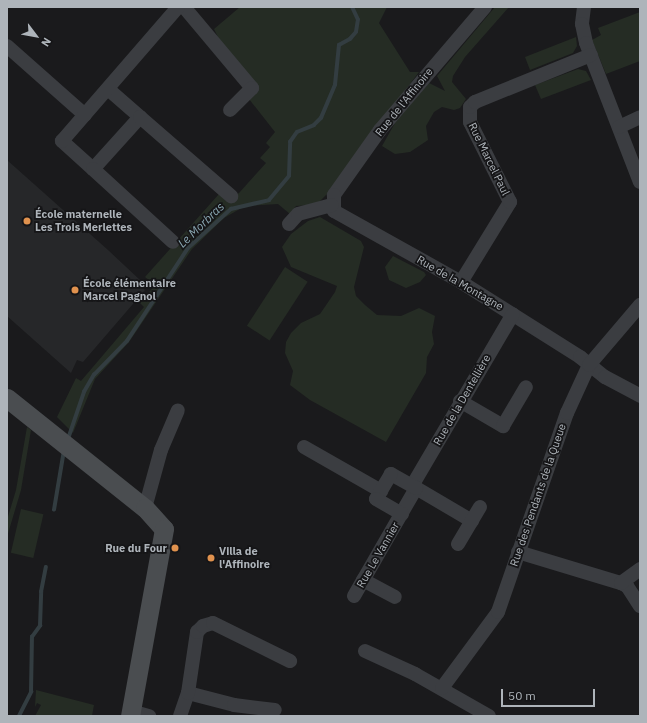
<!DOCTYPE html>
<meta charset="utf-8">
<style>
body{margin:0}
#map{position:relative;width:647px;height:723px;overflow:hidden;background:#1a1a1c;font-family:"IBM Plex Sans",sans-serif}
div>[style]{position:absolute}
.built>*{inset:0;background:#262729}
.green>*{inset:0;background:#252c24;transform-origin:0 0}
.stream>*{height:3.5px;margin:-1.75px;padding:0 1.75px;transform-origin:1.75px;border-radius:1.75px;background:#333d41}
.street>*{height:14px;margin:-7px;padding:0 7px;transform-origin:7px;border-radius:7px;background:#3b3d41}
.secondary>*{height:19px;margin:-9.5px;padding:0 9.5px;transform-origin:9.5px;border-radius:9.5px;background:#4a4d50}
.dots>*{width:11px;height:11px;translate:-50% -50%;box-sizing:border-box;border:2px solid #151517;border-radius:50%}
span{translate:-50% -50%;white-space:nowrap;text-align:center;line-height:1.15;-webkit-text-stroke:3.5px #151517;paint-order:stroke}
.street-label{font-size:11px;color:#aeb4ba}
.poi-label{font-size:11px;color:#aeb4ba;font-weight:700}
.left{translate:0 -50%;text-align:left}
.right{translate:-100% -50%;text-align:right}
.water-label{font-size:12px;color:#89a6b1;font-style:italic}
.frame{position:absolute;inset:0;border:8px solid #aeb4ba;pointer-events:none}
.north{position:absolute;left:16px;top:16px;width:40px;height:40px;-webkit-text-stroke:3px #151517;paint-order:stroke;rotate:122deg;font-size:11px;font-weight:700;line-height:16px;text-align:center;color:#aeb4ba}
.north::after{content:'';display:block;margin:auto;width:14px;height:18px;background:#aeb4ba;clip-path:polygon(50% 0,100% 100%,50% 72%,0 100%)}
.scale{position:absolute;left:501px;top:689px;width:94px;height:18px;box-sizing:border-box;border:2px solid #aeb4ba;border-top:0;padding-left:5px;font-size:12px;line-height:14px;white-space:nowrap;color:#aeb4ba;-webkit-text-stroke:3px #151517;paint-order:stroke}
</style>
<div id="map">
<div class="built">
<div style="clip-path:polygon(7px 160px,108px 250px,140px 280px,137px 284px,145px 290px,83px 362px,77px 360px,71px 373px,7px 316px)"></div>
</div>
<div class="green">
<div style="clip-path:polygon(240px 7px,387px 7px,379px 23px,410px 72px,419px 72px,329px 192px,319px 202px,310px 205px,296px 206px,290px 214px,278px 204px,245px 206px,224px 218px,192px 249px,129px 342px,95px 379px,73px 433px,57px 417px,76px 378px,81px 381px,144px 307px,140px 303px,155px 285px,145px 277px,219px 194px,226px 201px,239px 193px,266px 163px,260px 158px,270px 147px,266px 143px,275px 132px,249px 99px,214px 29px)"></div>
<div style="clip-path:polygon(495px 7px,509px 7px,465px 57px,453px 76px,452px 82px,466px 99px,460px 108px,454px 110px,442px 107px,434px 112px,426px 126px,428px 140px,410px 152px,395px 154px,382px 146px,395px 123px,429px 83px,445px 91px,437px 76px)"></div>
<div style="clip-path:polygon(640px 12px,640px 61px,606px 74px,592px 40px,601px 35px,598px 28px)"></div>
<div style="clip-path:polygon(576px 37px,577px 46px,573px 53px,530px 70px,525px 57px)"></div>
<div style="clip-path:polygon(578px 69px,586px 71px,591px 80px,541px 99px,535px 85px)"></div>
<div style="clip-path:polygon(320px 217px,361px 241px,364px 247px,354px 287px,356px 296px,365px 305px,377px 315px,401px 316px,419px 308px,435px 316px,432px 332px,434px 344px,427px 357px,426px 373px,386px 442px,310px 400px,290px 385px,293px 371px,285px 353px,286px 342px,291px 333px,301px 323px,320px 314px,335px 292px,337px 286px,291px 267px,282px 247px,291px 234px,308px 221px)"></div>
<div style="clip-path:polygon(393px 256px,424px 272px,426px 275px,420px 282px,406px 288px,389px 280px,385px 267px)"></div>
<div style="left:285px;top:267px;width:27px;height:70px;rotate:33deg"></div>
<div style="clip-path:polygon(27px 427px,31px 430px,21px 490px,7px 537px,7px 520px,16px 490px)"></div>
<div style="left:21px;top:509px;width:23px;height:45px;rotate:13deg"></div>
<div style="clip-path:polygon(36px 690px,94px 705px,92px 716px,35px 716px,41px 705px,37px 703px,35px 707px)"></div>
</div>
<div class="stream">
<div style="left:68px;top:439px;width:50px;rotate:-71.2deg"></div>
<div style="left:84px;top:392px;width:20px;rotate:-60deg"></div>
<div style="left:94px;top:375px;width:47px;rotate:-45.9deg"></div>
<div style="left:127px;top:341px;width:111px;rotate:-56.7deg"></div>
<div style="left:188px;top:248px;width:58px;rotate:-42.2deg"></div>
<div style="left:231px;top:209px;width:39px;rotate:-13deg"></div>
<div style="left:269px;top:200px;width:31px;rotate:-50deg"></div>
<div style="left:289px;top:176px;width:34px;rotate:-88deg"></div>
<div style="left:290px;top:142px;width:12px;rotate:-55deg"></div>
<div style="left:297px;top:132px;width:18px;rotate:-22deg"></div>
<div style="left:314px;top:125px;width:10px;rotate:-45deg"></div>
<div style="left:321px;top:118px;width:36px;rotate:-67deg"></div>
<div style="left:335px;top:85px;width:40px;rotate:-84.3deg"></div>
<div style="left:339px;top:45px;width:13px;rotate:-29deg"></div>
<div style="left:350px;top:39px;width:9px;rotate:-49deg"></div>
<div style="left:356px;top:32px;width:12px;rotate:-81deg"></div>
<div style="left:358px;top:20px;width:14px;rotate:-115deg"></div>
<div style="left:54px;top:510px;width:61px;rotate:-80.5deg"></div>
<div style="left:19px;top:716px;width:27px;rotate:-63deg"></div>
<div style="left:31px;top:692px;width:55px;rotate:-89deg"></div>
<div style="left:32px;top:637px;width:14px;rotate:-54deg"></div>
<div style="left:40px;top:626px;width:34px;rotate:-88deg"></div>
<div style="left:41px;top:592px;width:25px;rotate:-79deg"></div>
</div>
<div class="street">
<div style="left:184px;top:7px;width:106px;rotate:50deg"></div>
<div style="left:252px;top:88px;width:31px;rotate:135deg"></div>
<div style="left:485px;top:7px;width:162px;rotate:130.5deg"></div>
<div style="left:380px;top:130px;width:80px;rotate:125.3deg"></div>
<div style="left:334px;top:195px;width:16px;rotate:90deg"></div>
<div style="left:334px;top:211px;width:145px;rotate:29.2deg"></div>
<div style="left:461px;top:282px;width:141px;rotate:32.2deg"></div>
<div style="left:580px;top:357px;width:32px;rotate:39deg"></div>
<div style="left:605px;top:377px;width:40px;rotate:28deg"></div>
<div style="left:584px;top:7px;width:17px;rotate:97deg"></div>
<div style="left:582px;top:24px;width:19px;rotate:78deg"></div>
<div style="left:586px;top:43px;width:149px;rotate:68.8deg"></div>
<div style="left:7px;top:46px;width:104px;rotate:41.5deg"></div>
<div style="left:108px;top:89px;width:43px;rotate:41.2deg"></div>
<div style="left:140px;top:117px;width:70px;rotate:132.1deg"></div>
<div style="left:93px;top:169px;width:42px;rotate:-137.9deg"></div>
<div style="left:62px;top:141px;width:177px;rotate:-49.1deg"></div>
<div style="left:140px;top:117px;width:121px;rotate:41deg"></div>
<div style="left:619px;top:127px;width:23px;rotate:-25deg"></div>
<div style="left:93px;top:169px;width:108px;rotate:42.4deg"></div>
<div style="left:289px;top:224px;width:13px;rotate:-48deg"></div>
<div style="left:298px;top:214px;width:35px;rotate:-15deg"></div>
<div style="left:461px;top:282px;width:94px;rotate:-58.5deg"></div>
<div style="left:510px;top:202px;width:89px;rotate:-116.6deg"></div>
<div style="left:470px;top:122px;width:15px;rotate:-90deg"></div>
<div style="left:470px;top:107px;width:7px;rotate:-45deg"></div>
<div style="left:475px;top:102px;width:125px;rotate:-22.1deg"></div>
<div style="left:460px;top:401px;width:50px;rotate:30.2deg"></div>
<div style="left:503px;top:426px;width:45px;rotate:-59.5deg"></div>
<div style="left:304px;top:447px;width:89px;rotate:29.7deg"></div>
<div style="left:412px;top:486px;width:199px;rotate:-59.6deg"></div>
<div style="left:416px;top:488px;width:65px;rotate:30.5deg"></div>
<div style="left:145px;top:508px;width:60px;rotate:-74.6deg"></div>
<div style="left:161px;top:450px;width:43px;rotate:-67deg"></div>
<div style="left:458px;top:544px;width:43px;rotate:-59.3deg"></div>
<div style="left:518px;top:552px;width:108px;rotate:16.8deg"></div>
<div style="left:621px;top:583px;width:7px;rotate:27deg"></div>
<div style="left:627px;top:586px;width:24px;rotate:57deg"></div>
<div style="left:363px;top:580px;width:36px;rotate:28deg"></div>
<div style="left:621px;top:583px;width:24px;rotate:-36deg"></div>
<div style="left:354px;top:596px;width:125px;rotate:-60.1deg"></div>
<div style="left:416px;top:488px;width:29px;rotate:-151deg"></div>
<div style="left:391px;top:474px;width:29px;rotate:121deg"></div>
<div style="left:376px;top:499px;width:30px;rotate:30deg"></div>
<div style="left:365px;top:651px;width:55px;rotate:24.7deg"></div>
<div style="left:415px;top:674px;width:85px;rotate:29.6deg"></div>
<div style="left:442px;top:688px;width:94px;rotate:-53.6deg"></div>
<div style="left:498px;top:612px;width:211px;rotate:-70.9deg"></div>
<div style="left:567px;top:413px;width:53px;rotate:-65.4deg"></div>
<div style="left:589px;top:365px;width:79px;rotate:-49.6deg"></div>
<div style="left:188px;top:693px;width:48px;rotate:14.6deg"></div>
<div style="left:234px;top:705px;width:41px;rotate:7deg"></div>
<div style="left:131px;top:711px;width:19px;rotate:16deg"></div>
<div style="left:180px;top:716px;width:24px;rotate:-71deg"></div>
<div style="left:188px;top:693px;width:62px;rotate:-81.6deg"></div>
<div style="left:197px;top:632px;width:8px;rotate:-45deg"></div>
<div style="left:203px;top:626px;width:10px;rotate:-17deg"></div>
<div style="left:213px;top:623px;width:86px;rotate:26.3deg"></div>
</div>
<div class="secondary">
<div style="left:7px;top:398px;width:176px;rotate:38.6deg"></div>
<div style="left:145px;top:508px;width:28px;rotate:48deg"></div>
<div style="left:164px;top:529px;width:190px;rotate:100.3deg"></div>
</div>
<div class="dots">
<div style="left:27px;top:221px;background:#e0924e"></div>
<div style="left:75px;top:290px;background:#e0924e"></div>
<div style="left:175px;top:548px;background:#e0924e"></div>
<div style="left:211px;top:558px;background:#e0924e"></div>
</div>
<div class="street-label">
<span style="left:404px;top:102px;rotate:-51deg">Rue de l'Affinoire</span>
<span style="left:489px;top:159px;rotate:64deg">Rue Marcel Paul</span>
<span style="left:460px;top:283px;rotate:30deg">Rue de la Montagne</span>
<span style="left:462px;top:400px;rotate:-60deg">Rue de la Dentellière</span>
<span style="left:538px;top:495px;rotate:-71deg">Rue des Pendants de la Queue</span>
<span style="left:378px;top:555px;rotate:-60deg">Rue Le Vannier</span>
</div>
<div class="poi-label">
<span class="left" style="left:35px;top:221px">École maternelle<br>Les Trois Merlettes</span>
<span class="left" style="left:83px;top:290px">École élémentaire<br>Marcel Pagnol</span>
<span class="right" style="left:167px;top:548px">Rue du Four</span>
<span class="left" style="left:219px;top:558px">Villa de<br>l'Affinoire</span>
</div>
<div class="water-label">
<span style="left:201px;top:225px;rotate:-44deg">Le Morbras</span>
</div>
<div class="frame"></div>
<div class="north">N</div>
<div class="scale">50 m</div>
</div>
